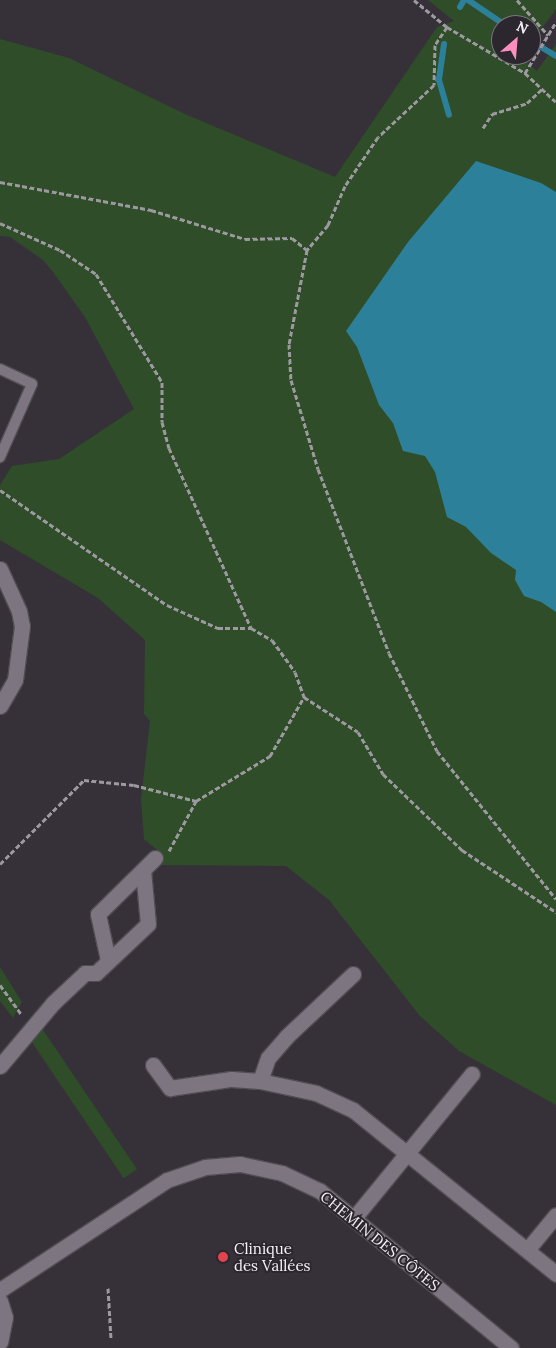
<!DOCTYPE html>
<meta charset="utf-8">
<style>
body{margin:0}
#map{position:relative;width:556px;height:1348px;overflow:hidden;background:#363139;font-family:Lora,serif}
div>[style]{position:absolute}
.green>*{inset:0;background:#2f4d28;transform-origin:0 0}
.water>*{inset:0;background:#2d809a}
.stream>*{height:6px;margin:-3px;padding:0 3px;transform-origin:3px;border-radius:3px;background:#2d809a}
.path>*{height:3px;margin-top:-1.5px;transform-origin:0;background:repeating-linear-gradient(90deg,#9d99a0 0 5px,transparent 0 7.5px)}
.roads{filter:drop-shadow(1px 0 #514d53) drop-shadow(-1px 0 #514d53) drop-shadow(0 1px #514d53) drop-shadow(0 -1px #514d53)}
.service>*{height:10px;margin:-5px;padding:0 5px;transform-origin:5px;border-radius:5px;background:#7d7680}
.minor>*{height:15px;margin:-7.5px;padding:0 7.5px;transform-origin:7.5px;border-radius:7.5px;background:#7d7680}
.dots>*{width:14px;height:14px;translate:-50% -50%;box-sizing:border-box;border:2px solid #2c272f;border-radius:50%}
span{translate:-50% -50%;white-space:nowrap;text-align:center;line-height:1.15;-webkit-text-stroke:4px #2c272f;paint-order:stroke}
.street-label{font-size:15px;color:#f4f0f6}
.poi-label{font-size:15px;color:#f4f0f6}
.left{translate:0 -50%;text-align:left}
.north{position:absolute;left:491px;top:15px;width:50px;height:50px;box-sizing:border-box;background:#2c272f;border:1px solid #7c777f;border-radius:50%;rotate:27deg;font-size:14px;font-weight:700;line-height:20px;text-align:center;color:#f4f0f6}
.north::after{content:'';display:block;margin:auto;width:18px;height:22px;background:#fe8ebe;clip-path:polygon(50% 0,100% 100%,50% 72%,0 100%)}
</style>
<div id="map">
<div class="green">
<div style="clip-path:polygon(428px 0,556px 0,556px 9px,531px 43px,531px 25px,501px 25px,501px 55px,524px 55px,522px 59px,537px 71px,556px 44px,556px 1105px,459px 1051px,420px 1016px,329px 900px,286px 866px,160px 865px,157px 850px,144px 839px,141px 799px,150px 721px,144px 714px,145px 640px,98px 598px,0 540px,0 485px,12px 466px,59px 459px,134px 409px,85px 317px,53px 272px,43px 260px,10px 237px,0 236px,0 39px,69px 58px,187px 115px,335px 177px,437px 27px,454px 21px)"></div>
<div style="clip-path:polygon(0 967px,22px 1002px,13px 1018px,0 1001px)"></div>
<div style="left:43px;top:1030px;width:168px;height:16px;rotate:56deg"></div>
</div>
<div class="water">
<div style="clip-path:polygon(476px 161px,541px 183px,556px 192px,556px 612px,541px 602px,524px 596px,515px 580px,516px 570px,491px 553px,466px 527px,447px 517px,435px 472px,425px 456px,403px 451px,393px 423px,379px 405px,357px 347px,346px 331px,408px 242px)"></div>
</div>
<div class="stream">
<div style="left:468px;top:0;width:45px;rotate:34deg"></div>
<div style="left:460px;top:7px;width:8px;rotate:-60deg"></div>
<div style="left:531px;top:41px;width:29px;rotate:31deg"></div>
<div style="left:444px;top:44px;width:36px;rotate:98deg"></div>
<div style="left:439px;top:80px;width:36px;rotate:74deg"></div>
</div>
<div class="path">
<div style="left:414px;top:0;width:43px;rotate:39.3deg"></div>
<div style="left:447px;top:27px;width:91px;rotate:30.5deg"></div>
<div style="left:525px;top:73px;width:60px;rotate:-58.7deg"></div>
<div style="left:517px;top:0;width:47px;rotate:48.5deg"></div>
<div style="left:447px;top:27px;width:22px;rotate:124deg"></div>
<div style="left:435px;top:45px;width:40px;rotate:91.4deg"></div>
<div style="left:434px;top:85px;width:76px;rotate:137.1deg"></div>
<div style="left:378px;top:137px;width:59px;rotate:124deg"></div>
<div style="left:345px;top:186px;width:43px;rotate:113.6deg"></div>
<div style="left:328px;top:225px;width:33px;rotate:130deg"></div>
<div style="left:307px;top:250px;width:96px;rotate:100.8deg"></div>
<div style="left:289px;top:344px;width:36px;rotate:87deg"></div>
<div style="left:291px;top:380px;width:93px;rotate:73.1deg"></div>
<div style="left:318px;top:469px;width:197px;rotate:68.9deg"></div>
<div style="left:389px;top:653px;width:109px;rotate:63.9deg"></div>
<div style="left:437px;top:751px;width:190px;rotate:51.2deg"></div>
<div style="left:525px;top:73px;width:42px;rotate:43.1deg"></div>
<div style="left:483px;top:128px;width:17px;rotate:-57deg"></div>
<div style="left:492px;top:114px;width:37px;rotate:-17deg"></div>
<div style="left:527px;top:103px;width:22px;rotate:-43deg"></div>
<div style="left:0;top:182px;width:154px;rotate:10.5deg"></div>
<div style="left:151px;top:210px;width:98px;rotate:17.1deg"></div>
<div style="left:245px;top:239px;width:47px;rotate:-1.2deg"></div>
<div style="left:292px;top:238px;width:19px;rotate:39deg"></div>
<div style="left:0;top:223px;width:66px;rotate:24.2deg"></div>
<div style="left:60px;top:250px;width:43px;rotate:33.7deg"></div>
<div style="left:96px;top:274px;width:127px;rotate:58.6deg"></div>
<div style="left:162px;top:382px;width:40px;rotate:90deg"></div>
<div style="left:162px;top:422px;width:27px;rotate:75deg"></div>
<div style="left:169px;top:448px;width:198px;rotate:65.5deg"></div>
<div style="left:0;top:490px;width:203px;rotate:34.6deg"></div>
<div style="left:167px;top:605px;width:56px;rotate:24.3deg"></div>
<div style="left:218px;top:628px;width:33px"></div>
<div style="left:251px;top:628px;width:24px;rotate:30deg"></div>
<div style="left:272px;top:640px;width:39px;rotate:54deg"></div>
<div style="left:295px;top:672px;width:27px;rotate:70deg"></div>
<div style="left:304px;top:697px;width:64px;rotate:32.9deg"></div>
<div style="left:358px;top:732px;width:49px;rotate:59.2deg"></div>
<div style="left:383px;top:774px;width:110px;rotate:43.9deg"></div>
<div style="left:462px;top:850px;width:113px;rotate:33.4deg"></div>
<div style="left:169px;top:851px;width:57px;rotate:-61.6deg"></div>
<div style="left:196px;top:801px;width:87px;rotate:-31.3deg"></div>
<div style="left:270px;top:756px;width:68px;rotate:-60deg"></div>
<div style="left:0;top:864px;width:119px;rotate:-45deg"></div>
<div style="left:84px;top:780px;width:50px;rotate:5.7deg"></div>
<div style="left:134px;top:785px;width:64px;rotate:14.5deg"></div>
<div style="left:0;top:985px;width:37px;rotate:54deg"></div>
<div style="left:108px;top:1288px;width:50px;rotate:86.6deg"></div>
</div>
<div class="roads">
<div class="service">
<div style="left:0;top:369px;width:35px;rotate:25deg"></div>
<div style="left:32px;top:384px;width:80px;rotate:113.7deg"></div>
</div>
<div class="minor">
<div style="left:0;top:569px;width:46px;rotate:65.7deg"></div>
<div style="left:19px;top:611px;width:15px;rotate:79deg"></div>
<div style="left:22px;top:626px;width:54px;rotate:97.4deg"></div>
<div style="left:15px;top:680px;width:30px;rotate:120deg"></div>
<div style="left:108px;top:960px;width:47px;rotate:-102.3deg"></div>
<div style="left:98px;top:914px;width:80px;rotate:-44.5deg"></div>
<div style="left:153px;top:1065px;width:29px;rotate:54deg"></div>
<div style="left:170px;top:1088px;width:62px;rotate:-8.4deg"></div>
<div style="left:231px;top:1079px;width:29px;rotate:4deg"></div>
<div style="left:260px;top:1081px;width:57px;rotate:12.1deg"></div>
<div style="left:316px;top:1093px;width:41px;rotate:24.7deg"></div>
<div style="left:353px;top:1110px;width:261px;rotate:38.9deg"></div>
<div style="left:0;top:1066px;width:82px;rotate:-49.9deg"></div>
<div style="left:53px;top:1003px;width:44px;rotate:-43.2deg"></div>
<div style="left:85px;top:973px;width:11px"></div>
<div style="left:96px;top:973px;width:71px;rotate:-43.3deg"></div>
<div style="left:148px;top:924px;width:54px;rotate:-95.3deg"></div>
<div style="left:260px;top:1081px;width:24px;rotate:-71deg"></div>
<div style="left:268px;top:1058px;width:28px;rotate:-49deg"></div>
<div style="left:286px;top:1037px;width:92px;rotate:-43.2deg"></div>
<div style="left:354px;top:1218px;width:186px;rotate:-50.7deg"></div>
<div style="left:527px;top:1250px;width:45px;rotate:-50.4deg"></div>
<div style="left:0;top:1290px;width:200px;rotate:-33.4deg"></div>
<div style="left:167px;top:1180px;width:40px;rotate:-18.9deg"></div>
<div style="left:205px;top:1167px;width:35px;rotate:-5deg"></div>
<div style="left:240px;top:1164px;width:43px;rotate:12.1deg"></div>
<div style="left:282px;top:1173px;width:42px;rotate:25.3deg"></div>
<div style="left:320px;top:1191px;width:247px;rotate:39.4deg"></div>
<div style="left:0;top:1301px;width:17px;rotate:73deg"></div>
<div style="left:5px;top:1317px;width:25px;rotate:101deg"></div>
</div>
</div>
<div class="dots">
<div style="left:223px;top:1257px;background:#e0444e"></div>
</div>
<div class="street-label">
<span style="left:380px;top:1241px;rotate:39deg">CHEMIN DES CÔTES</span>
</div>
<div class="poi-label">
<span class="left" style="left:234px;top:1257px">Clinique<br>des Vallées</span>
</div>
<div class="north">N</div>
</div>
